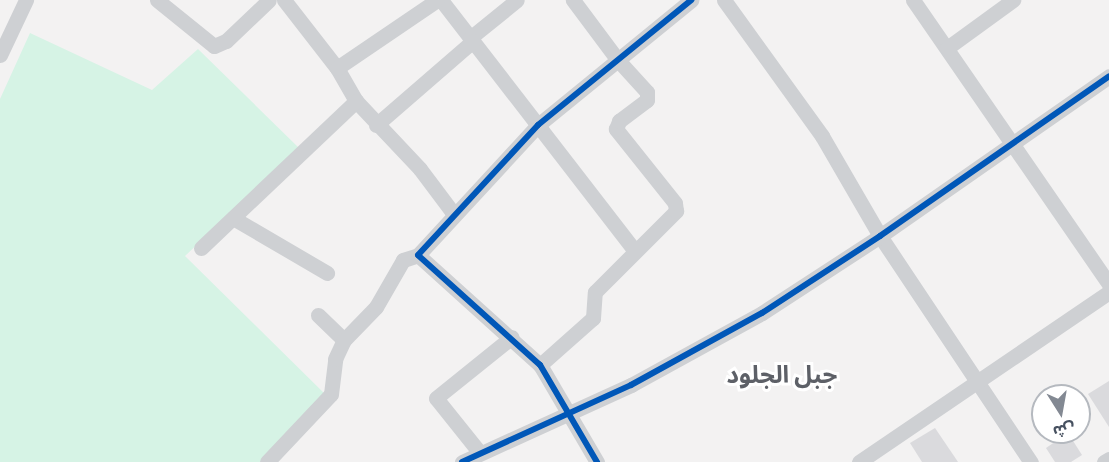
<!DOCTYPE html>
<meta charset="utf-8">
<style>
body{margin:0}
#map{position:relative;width:1109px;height:462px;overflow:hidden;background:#f3f2f2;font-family:"Fira Sans Condensed","Noto Sans Arabic",sans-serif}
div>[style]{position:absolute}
.green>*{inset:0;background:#d6f3e5}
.building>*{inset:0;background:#dadadd}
.minor>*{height:15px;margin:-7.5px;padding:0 7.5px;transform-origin:7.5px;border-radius:7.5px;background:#ced0d3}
.cycleway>*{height:6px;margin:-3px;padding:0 3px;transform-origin:3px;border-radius:3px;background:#0057b8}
span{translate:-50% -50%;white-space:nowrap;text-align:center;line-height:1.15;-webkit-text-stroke:6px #fff;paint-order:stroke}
.quarter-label{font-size:24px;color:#5d6067;font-weight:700}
.north{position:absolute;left:1031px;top:384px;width:60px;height:60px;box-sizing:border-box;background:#fff;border:2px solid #b5b9bf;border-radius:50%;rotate:169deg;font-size:16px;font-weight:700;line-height:24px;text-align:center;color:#475160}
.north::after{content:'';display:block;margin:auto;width:21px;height:27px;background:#838993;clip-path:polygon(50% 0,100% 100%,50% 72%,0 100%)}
</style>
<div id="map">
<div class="green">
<div style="clip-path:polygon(30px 33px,152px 90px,198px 49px,299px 148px,185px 256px,328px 397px,260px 462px,0 462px,0 99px)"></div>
</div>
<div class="building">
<div style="clip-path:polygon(1109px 381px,1109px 427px,1088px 394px)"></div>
<div style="clip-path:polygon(935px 428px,954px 456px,958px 462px,922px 462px,910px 443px)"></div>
<div style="clip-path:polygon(1068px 433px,1082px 455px,1071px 462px,1055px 462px,1046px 448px)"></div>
</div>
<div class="minor">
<div style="left:157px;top:0;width:73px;rotate:38.9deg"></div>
<div style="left:214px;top:46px;width:13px;rotate:-23deg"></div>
<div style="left:226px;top:41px;width:59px;rotate:-43.6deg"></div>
<div style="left:284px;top:0;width:86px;rotate:52.1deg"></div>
<div style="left:337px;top:68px;width:38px;rotate:60deg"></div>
<div style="left:356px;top:101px;width:93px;rotate:46.7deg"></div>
<div style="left:420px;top:169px;width:55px;rotate:53.1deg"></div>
<div style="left:441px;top:0;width:317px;rotate:52.3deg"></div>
<div style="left:724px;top:0;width:168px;rotate:54.2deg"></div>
<div style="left:822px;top:136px;width:116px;rotate:59.9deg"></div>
<div style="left:880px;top:236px;width:272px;rotate:56.3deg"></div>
<div style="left:913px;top:0;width:345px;rotate:55.4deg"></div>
<div style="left:470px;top:38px;width:60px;rotate:-39deg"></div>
<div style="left:947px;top:48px;width:82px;rotate:-36deg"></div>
<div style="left:0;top:55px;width:61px;rotate:-64.7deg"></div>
<div style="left:337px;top:68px;width:121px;rotate:-34.2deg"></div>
<div style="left:376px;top:125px;width:128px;rotate:-40.9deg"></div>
<div style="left:233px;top:218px;width:109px;rotate:30.3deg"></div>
<div style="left:201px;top:248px;width:214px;rotate:-43.5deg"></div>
<div style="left:318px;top:315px;width:36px;rotate:44deg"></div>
<div style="left:540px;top:365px;width:71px;rotate:-41.6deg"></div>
<div style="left:593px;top:318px;width:26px;rotate:-86deg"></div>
<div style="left:595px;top:292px;width:115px;rotate:-45deg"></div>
<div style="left:676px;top:211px;width:8px;rotate:-97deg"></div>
<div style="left:675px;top:203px;width:95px;rotate:-128.6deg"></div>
<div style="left:616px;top:129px;width:9px;rotate:-69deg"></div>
<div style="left:619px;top:121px;width:35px;rotate:-37deg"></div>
<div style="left:647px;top:100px;width:8px;rotate:-90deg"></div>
<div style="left:647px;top:92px;width:45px;rotate:-132.3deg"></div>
<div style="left:617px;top:59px;width:74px;rotate:-126.7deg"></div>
<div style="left:480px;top:453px;width:70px;rotate:-128.7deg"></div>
<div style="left:436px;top:398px;width:97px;rotate:-38.8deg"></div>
<div style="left:267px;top:462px;width:93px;rotate:-46.7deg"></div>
<div style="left:331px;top:394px;width:35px;rotate:-83deg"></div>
<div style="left:335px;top:359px;width:21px;rotate:-65deg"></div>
<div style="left:344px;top:340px;width:46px;rotate:-45.9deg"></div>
<div style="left:376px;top:307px;width:54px;rotate:-60.1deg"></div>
<div style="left:403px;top:260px;width:16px;rotate:-18deg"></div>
<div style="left:462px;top:462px;width:186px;rotate:-24.5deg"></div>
<div style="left:631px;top:385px;width:149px;rotate:-28.8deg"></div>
<div style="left:762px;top:313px;width:141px;rotate:-33.1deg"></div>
<div style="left:880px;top:236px;width:279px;rotate:-34.9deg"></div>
<div style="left:597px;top:462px;width:113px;rotate:-120.4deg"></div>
<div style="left:540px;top:365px;width:164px;rotate:-138deg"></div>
<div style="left:418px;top:255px;width:177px;rotate:-47.3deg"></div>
<div style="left:538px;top:125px;width:198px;rotate:-39.2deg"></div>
<div style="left:859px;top:462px;width:302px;rotate:-34.2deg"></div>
<div style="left:1104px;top:462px;width:6px;rotate:-31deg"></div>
</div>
<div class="cycleway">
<div style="left:462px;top:462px;width:186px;rotate:-24.5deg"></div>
<div style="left:631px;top:385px;width:149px;rotate:-28.8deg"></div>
<div style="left:762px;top:313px;width:141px;rotate:-33.1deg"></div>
<div style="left:880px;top:236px;width:279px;rotate:-34.9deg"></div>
<div style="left:597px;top:462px;width:113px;rotate:-120.4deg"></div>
<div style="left:540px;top:365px;width:164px;rotate:-138deg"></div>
<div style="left:418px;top:255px;width:177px;rotate:-47.3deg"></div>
<div style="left:538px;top:125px;width:198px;rotate:-39.2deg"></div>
</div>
<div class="quarter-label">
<span style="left:782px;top:376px">جبل الجلود</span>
</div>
<div class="north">ش</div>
</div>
